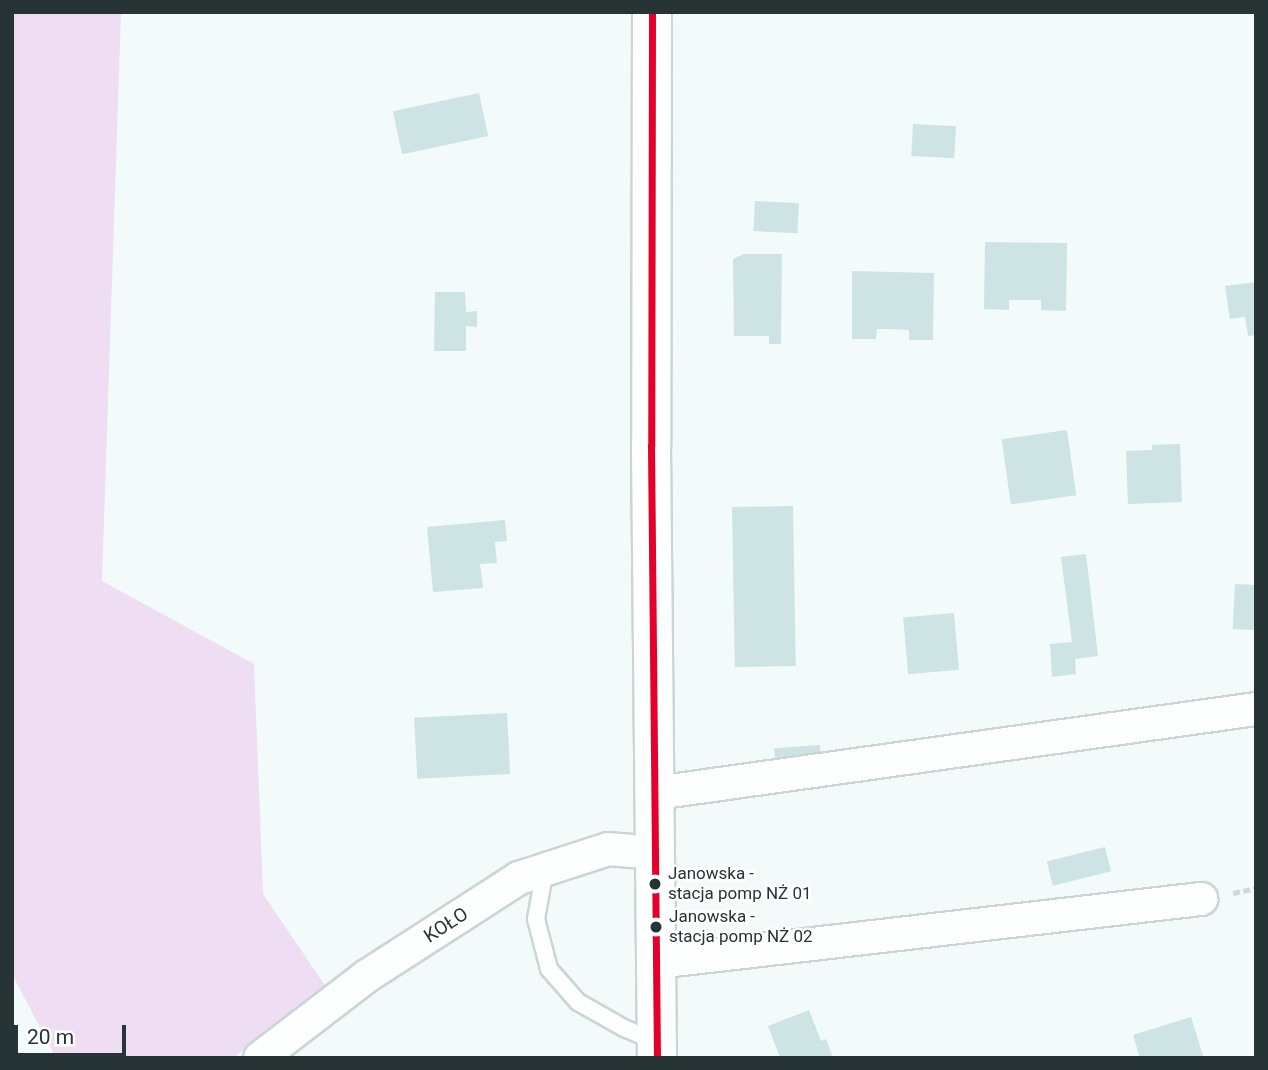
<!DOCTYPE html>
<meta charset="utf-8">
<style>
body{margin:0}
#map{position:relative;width:1268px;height:1070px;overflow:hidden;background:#f2fafa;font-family:Roboto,sans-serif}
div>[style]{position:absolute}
.green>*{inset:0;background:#eeddf3}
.building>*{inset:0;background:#cde3e4;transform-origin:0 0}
.path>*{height:4.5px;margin-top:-2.25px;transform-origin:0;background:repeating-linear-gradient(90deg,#d5d8d8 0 7px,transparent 0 10.5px)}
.roads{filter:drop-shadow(2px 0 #cad6d6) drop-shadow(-2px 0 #cad6d6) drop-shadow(0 2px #cad6d6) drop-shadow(0 -2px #cad6d6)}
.service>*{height:16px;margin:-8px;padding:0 8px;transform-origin:8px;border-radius:8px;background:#fdfefe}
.minor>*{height:32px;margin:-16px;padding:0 16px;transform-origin:16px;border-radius:16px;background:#fdfefe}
.tertiary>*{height:38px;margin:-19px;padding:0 19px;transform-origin:19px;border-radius:19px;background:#fdfefe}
.bus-1>*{height:7px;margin:-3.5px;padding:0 3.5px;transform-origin:3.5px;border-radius:3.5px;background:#e4002b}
.dots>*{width:19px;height:19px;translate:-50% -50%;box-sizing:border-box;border:4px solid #fff;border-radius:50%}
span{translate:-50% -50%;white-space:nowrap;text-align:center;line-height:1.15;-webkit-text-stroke:5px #fff;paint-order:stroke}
.bus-label{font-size:17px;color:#263435}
.left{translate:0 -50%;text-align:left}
.street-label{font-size:19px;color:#263435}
.frame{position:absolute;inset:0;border:14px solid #263435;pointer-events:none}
.scale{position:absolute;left:14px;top:1025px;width:112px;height:32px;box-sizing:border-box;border:4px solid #263435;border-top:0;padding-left:9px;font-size:21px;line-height:24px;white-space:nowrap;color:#263435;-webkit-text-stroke:5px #fff;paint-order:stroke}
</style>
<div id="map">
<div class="green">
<div style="clip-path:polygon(12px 12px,121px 12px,102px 581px,254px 664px,263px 894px,326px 987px,233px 1058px,56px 1058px,12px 974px)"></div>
</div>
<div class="building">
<div style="left:479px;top:93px;width:44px;height:88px;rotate:78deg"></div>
<div style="left:913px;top:124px;width:43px;height:32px;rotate:3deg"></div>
<div style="left:755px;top:201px;width:44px;height:30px;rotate:3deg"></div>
<div style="clip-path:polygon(985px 242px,1067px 243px,1066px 311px,1041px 310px,1041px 300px,1009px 300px,1009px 310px,984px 309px)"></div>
<div style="clip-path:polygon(744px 254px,782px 254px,781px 344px,769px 344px,769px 336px,734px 336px,733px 259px)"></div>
<div style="clip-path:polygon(852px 271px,934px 273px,933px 340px,909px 340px,909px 330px,892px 329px,877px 329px,876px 339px,852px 339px)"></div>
<div style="clip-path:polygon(1256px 282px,1256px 335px,1248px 336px,1245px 317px,1230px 319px,1225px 286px)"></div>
<div style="clip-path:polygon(435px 292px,465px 292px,466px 312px,477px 311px,477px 327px,466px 326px,466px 351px,434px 351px)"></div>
<div style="left:1067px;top:430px;width:66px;height:66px;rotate:82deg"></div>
<div style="clip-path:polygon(1180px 444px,1182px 502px,1128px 504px,1126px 451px,1152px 450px,1152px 445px)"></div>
<div style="left:793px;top:506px;width:160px;height:61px;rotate:89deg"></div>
<div style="clip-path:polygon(505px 520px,507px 541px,495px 542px,497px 563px,480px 564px,483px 588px,433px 592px,427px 527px)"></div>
<div style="clip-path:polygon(1086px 554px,1098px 656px,1075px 659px,1076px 674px,1052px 677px,1050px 644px,1072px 642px,1061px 557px)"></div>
<div style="left:1235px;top:584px;width:21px;height:45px;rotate:3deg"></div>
<div style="left:954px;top:613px;width:57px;height:51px;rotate:85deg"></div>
<div style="left:507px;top:713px;width:61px;height:93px;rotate:87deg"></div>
<div style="left:820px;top:745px;width:16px;height:46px;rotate:86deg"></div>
<div style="left:1105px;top:847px;width:25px;height:60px;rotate:76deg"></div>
<div style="clip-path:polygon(809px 1010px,821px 1041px,826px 1039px,833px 1058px,780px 1058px,768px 1026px)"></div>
<div style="clip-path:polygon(1191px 1017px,1203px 1056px,1140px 1058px,1133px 1035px)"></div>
</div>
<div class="path">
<div style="left:1233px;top:893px;width:24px;rotate:-12deg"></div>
</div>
<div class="roads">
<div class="service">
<div style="left:545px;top:869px;width:51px;rotate:100.2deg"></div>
<div style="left:536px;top:919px;width:52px;rotate:75.4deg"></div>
<div style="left:549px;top:969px;width:44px;rotate:48.7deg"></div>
<div style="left:578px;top:1002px;width:53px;rotate:29.5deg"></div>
<div style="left:624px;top:1028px;width:34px;rotate:23deg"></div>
</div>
<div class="minor">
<div style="left:656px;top:793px;width:606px;rotate:-7.97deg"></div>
<div style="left:657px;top:962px;width:548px;rotate:-6.61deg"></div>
<div style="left:260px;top:1058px;width:135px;rotate:-37.5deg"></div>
<div style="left:367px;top:976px;width:181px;rotate:-32.8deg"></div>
<div style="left:519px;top:878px;width:94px;rotate:-18deg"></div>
<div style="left:608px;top:849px;width:48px;rotate:4.8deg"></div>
</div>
<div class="tertiary">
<div style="left:652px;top:12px;width:434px;rotate:90.1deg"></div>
<div style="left:651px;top:446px;width:612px;rotate:89.44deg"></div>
</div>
</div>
<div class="bus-1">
<div style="left:652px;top:12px;width:434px;rotate:90.1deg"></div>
<div style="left:651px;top:446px;width:612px;rotate:89.44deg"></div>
</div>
<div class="dots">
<div style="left:655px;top:884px;background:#263435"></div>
<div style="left:656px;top:927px;background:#263435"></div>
</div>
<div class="bus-label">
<span class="left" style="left:668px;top:884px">Janowska -<br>stacja pomp NŻ 01</span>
<span class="left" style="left:669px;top:927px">Janowska -<br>stacja pomp NŻ 02</span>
</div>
<div class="street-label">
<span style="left:446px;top:925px;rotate:-33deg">KOŁO</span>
</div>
<div class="frame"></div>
<div class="scale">20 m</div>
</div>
